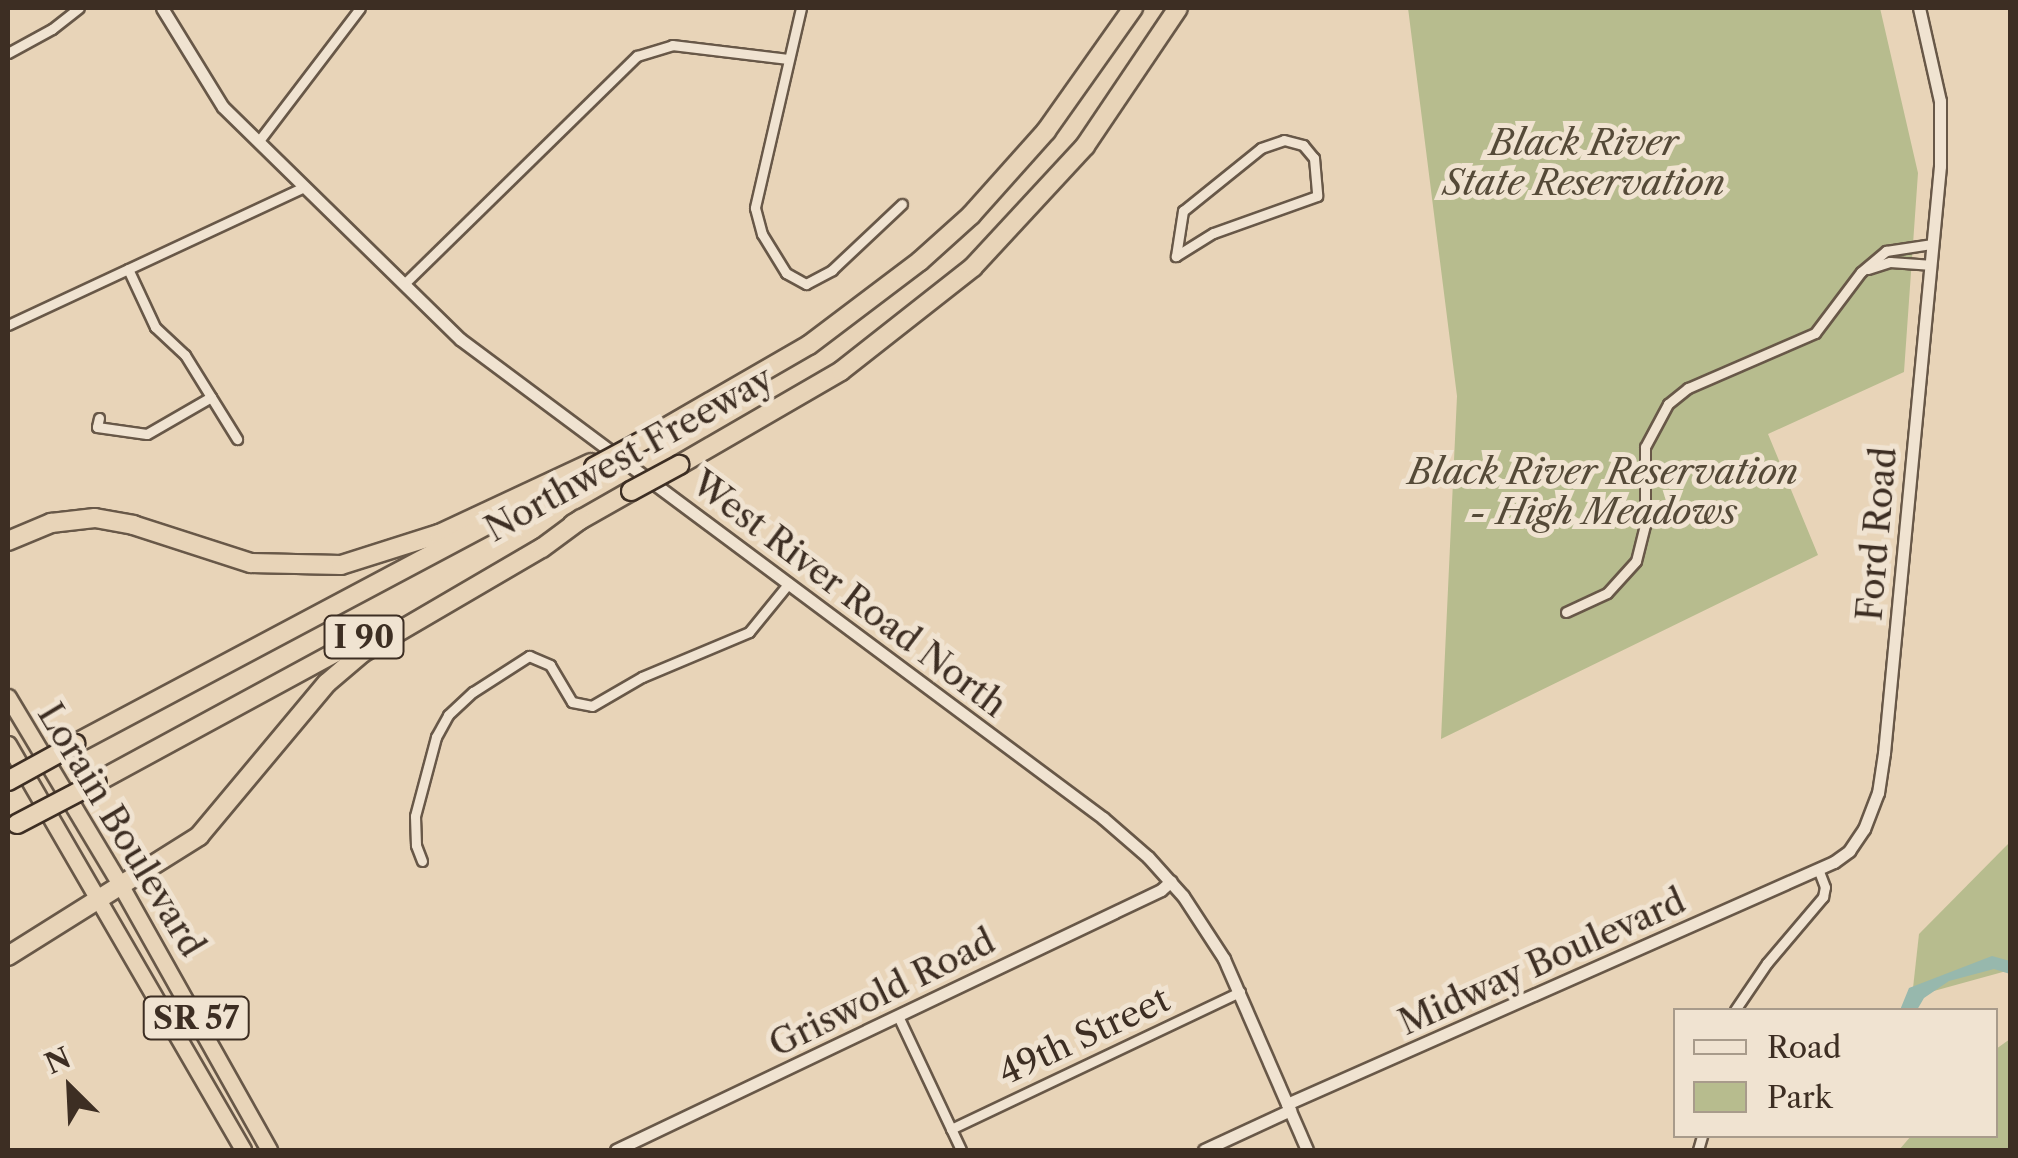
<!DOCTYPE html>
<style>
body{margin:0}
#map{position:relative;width:2018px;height:1158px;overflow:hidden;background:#e8d4b8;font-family:"Libre Caslon Text",serif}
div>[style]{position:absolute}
.green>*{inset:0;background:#b7bc8e}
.water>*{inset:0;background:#97b8ad}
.roads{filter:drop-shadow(2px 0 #685848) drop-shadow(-2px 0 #685848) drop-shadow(0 2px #685848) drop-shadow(0 -2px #685848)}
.minor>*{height:9px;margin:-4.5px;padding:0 4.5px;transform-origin:4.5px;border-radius:4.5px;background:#f0e3d1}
.tertiary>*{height:11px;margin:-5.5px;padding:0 5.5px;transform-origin:5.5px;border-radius:5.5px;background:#f0e3d1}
.trunk>*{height:15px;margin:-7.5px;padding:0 7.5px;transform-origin:7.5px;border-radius:7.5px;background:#e8d4b8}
.motorway>*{height:18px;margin:-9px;padding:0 9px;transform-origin:9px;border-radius:9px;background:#e8d4b8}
.bridges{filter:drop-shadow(2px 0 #3d2e23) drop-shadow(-2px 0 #3d2e23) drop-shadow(0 2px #3d2e23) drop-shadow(0 -2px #3d2e23)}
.motorway-bridge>*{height:18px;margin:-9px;padding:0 9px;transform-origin:9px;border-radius:9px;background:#e8d4b8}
span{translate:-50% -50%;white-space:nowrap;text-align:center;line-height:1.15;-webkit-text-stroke:10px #f0e3d1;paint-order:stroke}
.shield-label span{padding:2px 8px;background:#f0e3d1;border:2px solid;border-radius:8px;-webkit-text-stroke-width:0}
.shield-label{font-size:32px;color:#3d2e23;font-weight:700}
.park-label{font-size:35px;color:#554a38;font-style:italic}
.street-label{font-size:35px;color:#3d2e23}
.frame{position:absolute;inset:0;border:10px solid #3d2e23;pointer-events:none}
.legend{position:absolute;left:1673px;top:1008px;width:325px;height:130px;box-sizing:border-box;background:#f0e3d1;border:2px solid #a89b8b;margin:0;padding:12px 18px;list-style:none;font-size:30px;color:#3d2e23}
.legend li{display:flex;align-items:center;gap:20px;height:50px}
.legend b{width:50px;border:2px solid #a89b8b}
.north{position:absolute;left:20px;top:1038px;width:100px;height:100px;-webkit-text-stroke:8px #f0e3d1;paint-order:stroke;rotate:336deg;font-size:28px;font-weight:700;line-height:40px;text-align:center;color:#3d2e23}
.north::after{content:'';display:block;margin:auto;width:35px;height:45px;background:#3d2e23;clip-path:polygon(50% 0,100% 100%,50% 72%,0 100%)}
</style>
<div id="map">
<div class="green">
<div style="clip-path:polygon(1408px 8px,1880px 8px,1918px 173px,1904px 372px,1768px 434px,1818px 555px,1441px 739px,1457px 396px)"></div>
<div style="clip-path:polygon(2010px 842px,2010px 970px,1912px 997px,1919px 934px)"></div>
<div style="clip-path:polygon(2010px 1039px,2010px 1150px,1899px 1150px,1911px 1136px,1996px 1136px,1996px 1049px)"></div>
</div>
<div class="water">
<div style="clip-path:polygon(1992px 956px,2010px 961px,2010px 974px,1994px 969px,1949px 981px,1924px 998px,1917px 1010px,1900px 1010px,1909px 988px)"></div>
</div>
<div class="roads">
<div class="minor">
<div style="left:801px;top:8px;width:205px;rotate:103deg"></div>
<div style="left:755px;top:208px;width:27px;rotate:75deg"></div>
<div style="left:762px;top:234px;width:46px;rotate:58.4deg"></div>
<div style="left:786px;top:273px;width:23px;rotate:29deg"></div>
<div style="left:806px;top:284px;width:30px;rotate:-28deg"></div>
<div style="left:832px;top:270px;width:96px;rotate:-43.3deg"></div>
<div style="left:8px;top:53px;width:50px;rotate:-28.6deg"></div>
<div style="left:52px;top:29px;width:34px;rotate:-38deg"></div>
<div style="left:1284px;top:140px;width:20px;rotate:15deg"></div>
<div style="left:1303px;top:145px;width:17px;rotate:50deg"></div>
<div style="left:1314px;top:158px;width:38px;rotate:85deg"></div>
<div style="left:1317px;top:196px;width:110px;rotate:160.4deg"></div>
<div style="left:1213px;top:233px;width:44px;rotate:148.1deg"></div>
<div style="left:1176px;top:256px;width:46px;rotate:-81.2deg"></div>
<div style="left:1183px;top:211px;width:100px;rotate:-38.9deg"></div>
<div style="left:1261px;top:148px;width:24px;rotate:-19deg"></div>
<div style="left:258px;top:142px;width:168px;rotate:-52.7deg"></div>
<div style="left:128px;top:269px;width:64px;rotate:65deg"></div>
<div style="left:155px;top:327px;width:41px;rotate:43deg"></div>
<div style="left:185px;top:355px;width:99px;rotate:58.2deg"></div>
<div style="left:1868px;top:269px;width:23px;rotate:-18deg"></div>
<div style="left:1890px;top:262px;width:39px;rotate:4deg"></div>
<div style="left:404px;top:284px;width:326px;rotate:-44.4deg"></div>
<div style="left:637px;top:56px;width:37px;rotate:-17deg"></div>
<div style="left:672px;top:45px;width:117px;rotate:6.9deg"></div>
<div style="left:8px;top:325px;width:327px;rotate:-25deg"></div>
<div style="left:99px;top:418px;width:9px;rotate:103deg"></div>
<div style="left:97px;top:427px;width:50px;rotate:8deg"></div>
<div style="left:147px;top:434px;width:74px;rotate:-30deg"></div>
<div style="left:1566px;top:612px;width:45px;rotate:-24.9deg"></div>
<div style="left:1607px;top:593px;width:43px;rotate:-47.8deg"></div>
<div style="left:1636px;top:561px;width:37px;rotate:-76deg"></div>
<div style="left:1645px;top:525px;width:78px;rotate:-90deg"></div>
<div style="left:1645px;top:447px;width:49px;rotate:-61.9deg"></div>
<div style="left:1668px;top:404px;width:26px;rotate:-39deg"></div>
<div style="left:1688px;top:388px;width:138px;rotate:-23.4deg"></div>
<div style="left:1815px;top:333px;width:76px;rotate:-53deg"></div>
<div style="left:1861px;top:272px;width:33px;rotate:-40deg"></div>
<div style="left:1886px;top:251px;width:47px;rotate:-8.7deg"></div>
<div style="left:422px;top:861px;width:17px;rotate:-111deg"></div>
<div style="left:416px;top:845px;width:29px;rotate:-92deg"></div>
<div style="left:415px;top:816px;width:82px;rotate:-75.1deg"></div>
<div style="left:436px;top:737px;width:25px;rotate:-61deg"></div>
<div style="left:448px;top:715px;width:34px;rotate:-43deg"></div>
<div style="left:473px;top:692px;width:67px;rotate:-32.7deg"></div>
<div style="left:529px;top:656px;width:23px;rotate:23deg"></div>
<div style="left:550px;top:665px;width:43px;rotate:59.3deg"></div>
<div style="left:572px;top:702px;width:20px;rotate:11deg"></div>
<div style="left:592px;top:706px;width:58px;rotate:-30.1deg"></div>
<div style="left:642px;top:677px;width:116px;rotate:-22.8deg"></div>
<div style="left:749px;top:632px;width:63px;rotate:-50.8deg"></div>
<div style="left:1735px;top:1010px;width:57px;rotate:-55.8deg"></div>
<div style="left:1767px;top:963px;width:87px;rotate:-49.7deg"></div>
<div style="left:1823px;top:897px;width:10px;rotate:-79deg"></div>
<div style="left:1825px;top:887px;width:19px;rotate:-111deg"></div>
<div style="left:898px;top:1016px;width:148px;rotate:64.8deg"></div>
<div style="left:951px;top:1129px;width:320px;rotate:-25.4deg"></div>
<div style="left:1698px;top:1150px;width:15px;rotate:-74deg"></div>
</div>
<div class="tertiary">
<div style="left:162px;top:8px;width:116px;rotate:58.4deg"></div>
<div style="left:223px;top:107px;width:332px;rotate:44.4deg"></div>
<div style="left:460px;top:339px;width:802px;rotate:36.68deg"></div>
<div style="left:1103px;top:818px;width:60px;rotate:40.9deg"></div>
<div style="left:1148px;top:857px;width:52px;rotate:48.1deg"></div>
<div style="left:1183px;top:896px;width:75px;rotate:56.9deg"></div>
<div style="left:1224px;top:959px;width:208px;rotate:66.5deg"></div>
<div style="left:1287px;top:1104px;width:598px;rotate:-23.87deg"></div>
<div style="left:1834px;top:862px;width:19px;rotate:-36deg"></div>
<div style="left:1849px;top:851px;width:27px;rotate:-56deg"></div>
<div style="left:1864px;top:829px;width:39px;rotate:-69deg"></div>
<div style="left:1878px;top:793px;width:40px;rotate:-81.5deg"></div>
<div style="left:1884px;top:753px;width:590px;rotate:-84.55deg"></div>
<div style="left:1940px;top:166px;width:65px;rotate:-90deg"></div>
<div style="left:1940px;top:101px;width:95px;rotate:-102.7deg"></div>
<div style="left:616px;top:1150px;width:604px;rotate:-25.5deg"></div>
<div style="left:1161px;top:890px;width:13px;rotate:-42deg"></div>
<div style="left:1204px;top:1150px;width:95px;rotate:-24.9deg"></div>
</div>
<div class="trunk">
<div style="left:8px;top:697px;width:220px;rotate:59.1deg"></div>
<div style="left:121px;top:886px;width:303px;rotate:60.7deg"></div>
<div style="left:8px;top:744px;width:469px;rotate:59.9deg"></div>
</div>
<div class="motorway">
<div style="left:646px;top:439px;width:188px;rotate:-30deg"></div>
<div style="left:809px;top:345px;width:139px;rotate:-37.1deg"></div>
<div style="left:920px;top:261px;width:69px;rotate:-42deg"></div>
<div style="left:971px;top:215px;width:113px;rotate:-48.2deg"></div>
<div style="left:1046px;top:131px;width:151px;rotate:-54.7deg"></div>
<div style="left:679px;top:465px;width:187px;rotate:-30.1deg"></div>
<div style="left:841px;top:371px;width:168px;rotate:-38.2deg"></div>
<div style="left:973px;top:267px;width:165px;rotate:-47.2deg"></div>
<div style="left:1085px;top:146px;width:166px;rotate:-56deg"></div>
<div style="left:573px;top:524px;width:67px;rotate:-29.6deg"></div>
<div style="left:8px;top:541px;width:47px;rotate:-22.7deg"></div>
<div style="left:51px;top:523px;width:44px;rotate:-6.5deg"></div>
<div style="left:95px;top:518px;width:39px;rotate:10deg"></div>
<div style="left:133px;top:525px;width:124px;rotate:17.9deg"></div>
<div style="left:251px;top:563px;width:90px;rotate:1.3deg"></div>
<div style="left:341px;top:565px;width:103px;rotate:-17.6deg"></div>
<div style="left:439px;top:534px;width:168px;rotate:-25deg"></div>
<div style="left:75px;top:744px;width:472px;rotate:-28deg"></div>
<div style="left:97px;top:782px;width:325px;rotate:-28.5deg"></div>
<div style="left:8px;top:956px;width:226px;rotate:-32.1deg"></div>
<div style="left:199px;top:836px;width:199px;rotate:-50.1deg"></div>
<div style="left:327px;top:683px;width:46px;rotate:-40.6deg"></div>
<div style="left:362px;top:653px;width:208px;rotate:-30.3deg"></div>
<div style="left:542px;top:548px;width:49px;rotate:-36.6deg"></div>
</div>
</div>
<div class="bridges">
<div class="motorway-bridge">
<div style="left:594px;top:467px;width:59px;rotate:-28.3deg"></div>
<div style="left:631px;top:491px;width:55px;rotate:-28.4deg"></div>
<div style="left:8px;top:781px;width:77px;rotate:-28.9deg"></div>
<div style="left:17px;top:824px;width:90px;rotate:-27.7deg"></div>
</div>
</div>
<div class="shield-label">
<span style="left:364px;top:637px">I 90</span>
<span style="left:196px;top:1018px">SR 57</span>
</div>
<div class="park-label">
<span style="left:1584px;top:163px">Black River<br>State Reservation</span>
<span style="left:1603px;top:492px">Black River Reservation<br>- High Meadows</span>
</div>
<div class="street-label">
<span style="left:629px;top:454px;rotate:-29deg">Northwest Freeway</span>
<span style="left:1877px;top:534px;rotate:-85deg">Ford Road</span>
<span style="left:849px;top:594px;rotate:37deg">West River Road North</span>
<span style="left:121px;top:830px;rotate:59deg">Lorain Boulevard</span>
<span style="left:1542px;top:962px;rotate:-24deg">Midway Boulevard</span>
<span style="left:882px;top:993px;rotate:-26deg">Griswold Road</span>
<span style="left:1084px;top:1036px;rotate:-25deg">49th Street</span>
</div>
<div class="frame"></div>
<ul class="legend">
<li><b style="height:12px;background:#f0e3d1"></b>Road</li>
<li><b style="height:28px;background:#b7bc8e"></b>Park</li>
</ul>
<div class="north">N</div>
</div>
